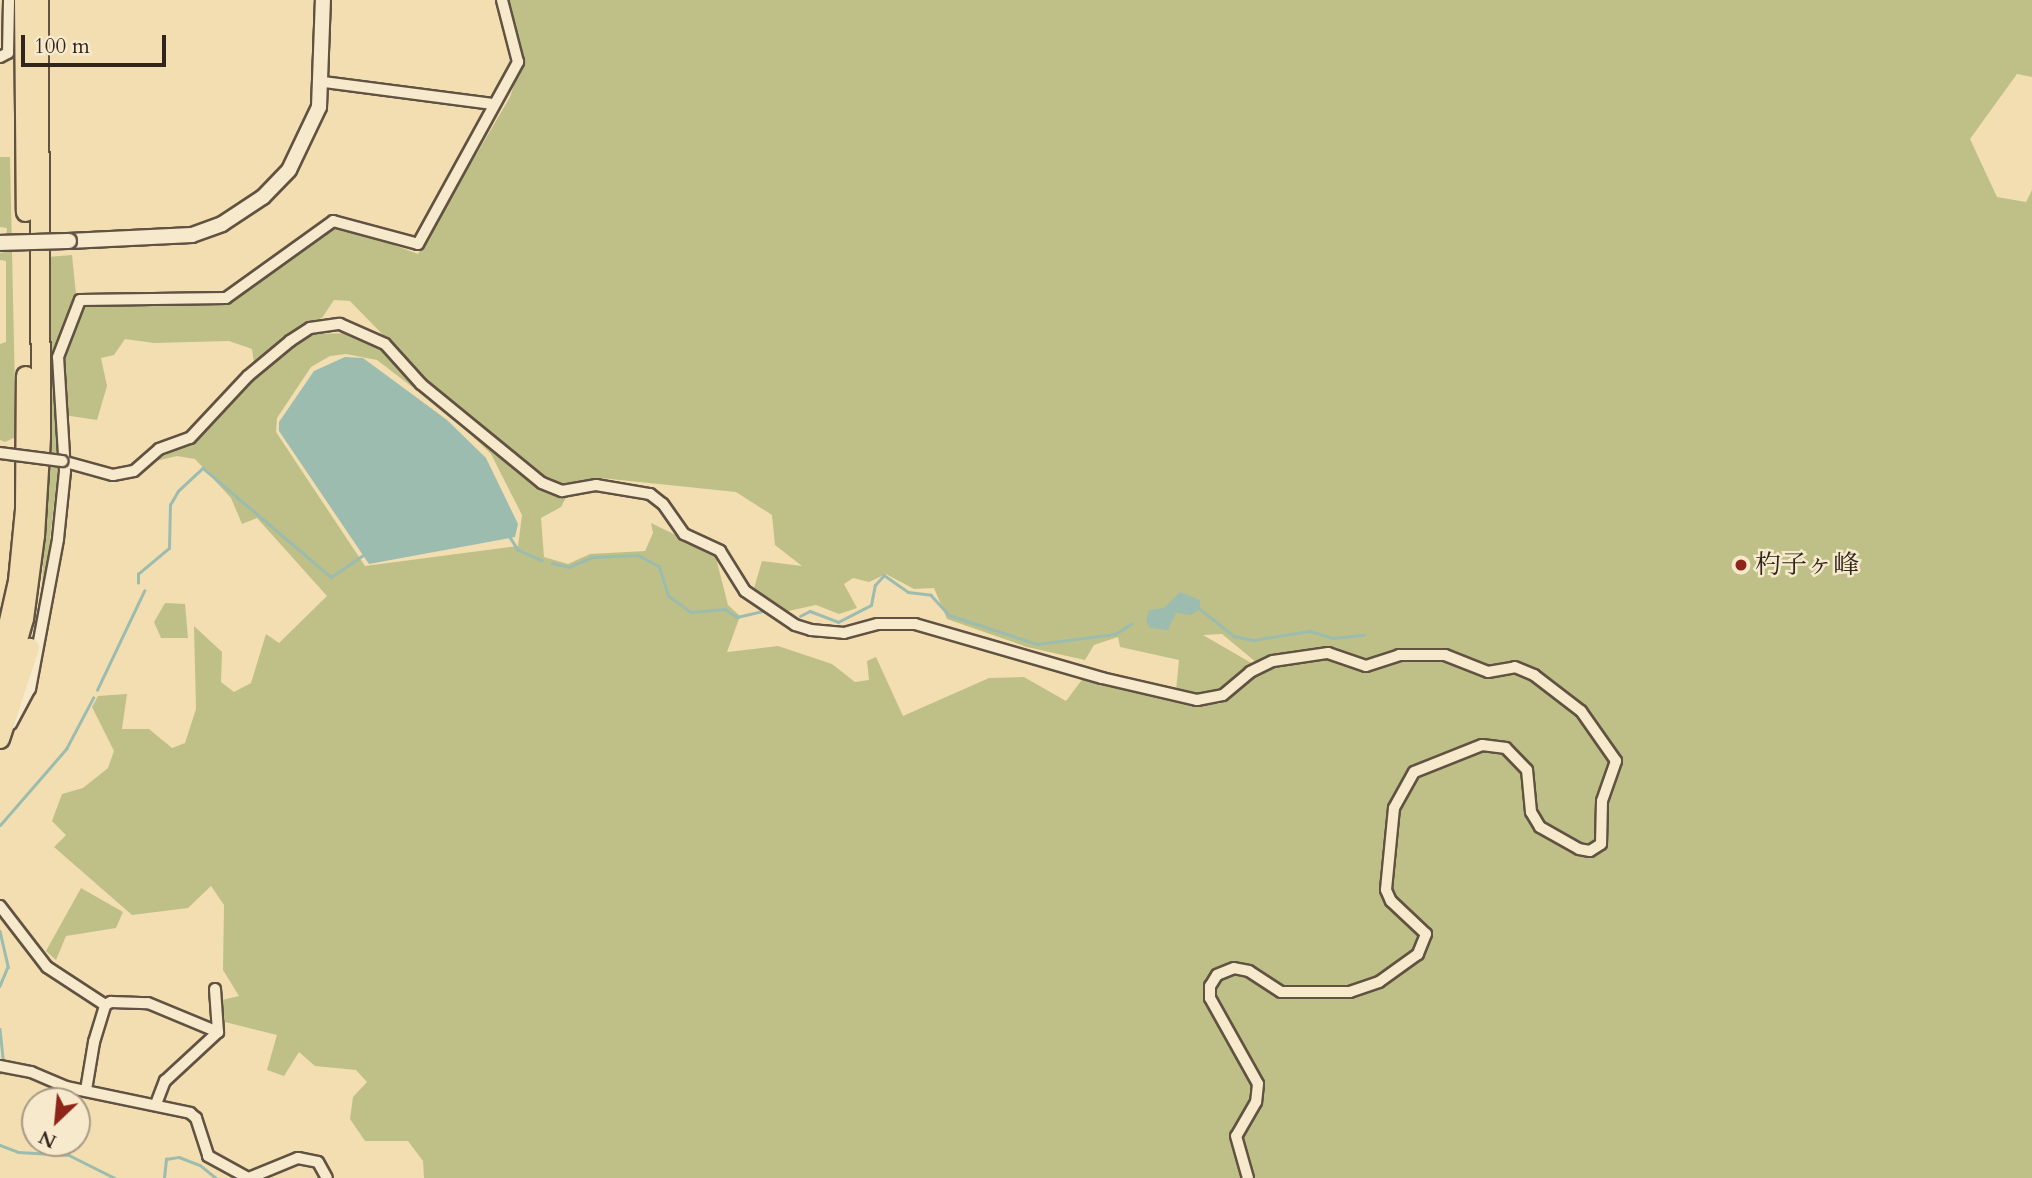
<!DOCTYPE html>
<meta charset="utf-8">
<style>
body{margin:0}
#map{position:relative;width:2032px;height:1178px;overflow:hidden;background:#f2deb1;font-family:Cardo,"Noto Serif JP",serif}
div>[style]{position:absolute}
.green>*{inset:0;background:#bfc088}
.water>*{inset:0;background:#9bbcae}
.stream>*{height:2.5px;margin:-1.25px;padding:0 1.25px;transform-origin:1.25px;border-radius:1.25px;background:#9bbcae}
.roads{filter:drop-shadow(2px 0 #615242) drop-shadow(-2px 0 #615242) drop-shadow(0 2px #615242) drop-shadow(0 -2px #615242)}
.minor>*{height:10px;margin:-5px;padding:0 5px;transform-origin:5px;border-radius:5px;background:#f7eacc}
.tertiary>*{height:14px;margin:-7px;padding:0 7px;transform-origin:7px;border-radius:7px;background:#f7eacc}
.primary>*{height:18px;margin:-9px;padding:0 9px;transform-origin:9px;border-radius:9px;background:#f2deb1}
.bridges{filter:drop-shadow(2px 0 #615242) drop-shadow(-2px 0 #615242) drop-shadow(0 2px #615242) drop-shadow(0 -2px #615242)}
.minor-bridge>*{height:10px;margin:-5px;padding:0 5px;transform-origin:5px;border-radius:5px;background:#f7eacc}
.tertiary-bridge>*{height:14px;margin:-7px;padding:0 7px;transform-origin:7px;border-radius:7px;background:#f7eacc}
.dots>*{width:19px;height:19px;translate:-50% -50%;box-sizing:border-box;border:4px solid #f7eacc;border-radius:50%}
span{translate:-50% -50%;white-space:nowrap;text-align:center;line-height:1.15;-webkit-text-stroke:5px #f7eacc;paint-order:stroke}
.poi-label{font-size:26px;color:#31241d}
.left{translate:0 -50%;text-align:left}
.north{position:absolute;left:21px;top:1087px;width:70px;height:70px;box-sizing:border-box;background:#f7eacc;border:2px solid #a89b86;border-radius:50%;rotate:206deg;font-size:19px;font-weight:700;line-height:28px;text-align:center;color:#31241d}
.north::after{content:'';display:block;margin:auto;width:24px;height:32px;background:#8f2418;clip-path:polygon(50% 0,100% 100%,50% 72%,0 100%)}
.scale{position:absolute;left:21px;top:35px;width:145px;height:32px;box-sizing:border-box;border:4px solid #31241d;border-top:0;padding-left:9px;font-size:21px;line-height:24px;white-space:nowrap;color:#31241d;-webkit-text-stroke:5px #f7eacc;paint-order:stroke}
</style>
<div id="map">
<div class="green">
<div style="clip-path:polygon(evenodd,507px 0,2032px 0,2032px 77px,2017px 74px,1970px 139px,1997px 197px,2026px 202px,2032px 190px,2032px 1178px,424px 1178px,423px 1161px,408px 1141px,365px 1141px,350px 1119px,353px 1097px,367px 1082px,356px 1070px,315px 1066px,299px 1052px,284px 1076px,267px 1070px,277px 1035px,225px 1022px,222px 1000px,239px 996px,223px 970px,224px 905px,211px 886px,188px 908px,132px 915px,54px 847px,66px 835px,52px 821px,62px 794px,83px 788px,108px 768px,114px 751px,92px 707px,98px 696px,127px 694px,122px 729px,149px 729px,172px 748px,185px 743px,196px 709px,194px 626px,222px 652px,221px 682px,234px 692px,251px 683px,266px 634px,279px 643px,327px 596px,257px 518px,242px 524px,231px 498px,195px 459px,177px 456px,152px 462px,191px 442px,263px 365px,315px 334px,351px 333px,382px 348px,386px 338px,350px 301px,334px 300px,322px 318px,306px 323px,254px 363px,252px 349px,229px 341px,154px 343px,125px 339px,114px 355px,101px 358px,107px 386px,97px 420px,57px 414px,57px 479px,40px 626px,47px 485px,48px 257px,72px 255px,77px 304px,229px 304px,336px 223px,418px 254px,510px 97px,522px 60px,507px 0,346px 354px,377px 360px,458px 422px,491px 454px,522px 515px,518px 546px,365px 566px,276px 432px,277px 418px,311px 367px,330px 356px,346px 354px,507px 0,601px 478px,736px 492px,772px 515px,775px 545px,802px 566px,762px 561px,754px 588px,788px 611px,816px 605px,839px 614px,857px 608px,844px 584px,853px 578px,869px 582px,886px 574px,914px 589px,934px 588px,947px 619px,1027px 647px,1085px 660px,1094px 645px,1118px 637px,1120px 647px,1179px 660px,1176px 691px,1214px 694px,1253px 664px,1203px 635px,1222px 634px,1257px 663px,1253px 679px,1219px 704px,1192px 704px,1084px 677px,1066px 701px,1024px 677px,989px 678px,903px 716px,876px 657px,867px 661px,869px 680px,855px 682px,832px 664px,778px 646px,727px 652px,740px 616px,728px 605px,715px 554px,651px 523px,653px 533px,645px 551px,590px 554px,568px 564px,544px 557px,541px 518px,561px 507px,574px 482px,601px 478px)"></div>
<div style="clip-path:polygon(0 157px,10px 157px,16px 437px,5px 442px,0 440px,0 344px,6px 342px,6px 261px,0 260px,0 253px,5px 252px,7px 228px,0 227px)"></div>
<div style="clip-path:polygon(165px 603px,185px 604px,188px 638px,161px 638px,154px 622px)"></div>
<div style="clip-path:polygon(81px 888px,123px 912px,116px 928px,66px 936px,56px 960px,46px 951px)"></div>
</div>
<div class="water">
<div style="clip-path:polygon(345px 357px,363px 358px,447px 420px,486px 458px,518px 524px,515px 537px,369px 564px,279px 431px,279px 422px,314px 371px)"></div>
<div style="clip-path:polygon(1180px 592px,1200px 600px,1200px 609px,1191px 615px,1176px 613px,1168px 630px,1150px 628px,1146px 621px,1149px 610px,1164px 608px)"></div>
</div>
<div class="stream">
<div style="left:510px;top:537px;width:15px;rotate:58deg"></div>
<div style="left:518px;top:550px;width:26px;rotate:23deg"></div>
<div style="left:552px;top:563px;width:17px;rotate:13deg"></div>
<div style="left:569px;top:567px;width:25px;rotate:-23deg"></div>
<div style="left:592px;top:557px;width:46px;rotate:-2.5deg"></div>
<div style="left:638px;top:555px;width:24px;rotate:28deg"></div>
<div style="left:659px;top:566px;width:32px;rotate:72deg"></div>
<div style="left:669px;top:596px;width:27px;rotate:36deg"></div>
<div style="left:691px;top:612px;width:34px;rotate:-5deg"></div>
<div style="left:725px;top:609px;width:14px;rotate:34deg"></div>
<div style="left:737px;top:617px;width:28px;rotate:-13deg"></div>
<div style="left:138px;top:583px;width:9px;rotate:-90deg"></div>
<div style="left:138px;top:574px;width:40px;rotate:-40deg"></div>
<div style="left:169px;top:548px;width:43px;rotate:-88.7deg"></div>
<div style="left:170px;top:505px;width:16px;rotate:-60deg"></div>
<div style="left:178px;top:491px;width:34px;rotate:-43deg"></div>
<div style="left:203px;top:468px;width:168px;rotate:40.4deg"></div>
<div style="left:331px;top:577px;width:42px;rotate:-34.4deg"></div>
<div style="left:1200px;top:609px;width:43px;rotate:38.5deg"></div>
<div style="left:1234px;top:636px;width:19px;rotate:12deg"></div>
<div style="left:1253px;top:640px;width:58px;rotate:-9deg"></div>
<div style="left:1310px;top:631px;width:24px;rotate:17deg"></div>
<div style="left:1333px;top:638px;width:31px;rotate:-6deg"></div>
<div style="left:800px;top:616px;width:11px;rotate:-27deg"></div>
<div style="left:810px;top:611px;width:30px;rotate:21deg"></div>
<div style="left:838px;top:622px;width:37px;rotate:-27deg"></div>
<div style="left:871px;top:605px;width:20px;rotate:-79deg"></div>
<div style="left:875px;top:585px;width:13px;rotate:-48deg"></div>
<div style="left:884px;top:575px;width:29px;rotate:35deg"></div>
<div style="left:908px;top:592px;width:23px;rotate:7deg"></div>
<div style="left:931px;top:595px;width:27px;rotate:48deg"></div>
<div style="left:949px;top:615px;width:93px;rotate:18.2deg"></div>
<div style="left:1037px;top:644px;width:79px;rotate:-7.3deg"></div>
<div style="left:1115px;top:634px;width:19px;rotate:-32deg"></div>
<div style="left:97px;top:690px;width:110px;rotate:-64.6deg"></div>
<div style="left:0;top:825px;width:101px;rotate:-49deg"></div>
<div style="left:66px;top:749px;width:58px;rotate:-62.1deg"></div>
<div style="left:0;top:931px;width:37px;rotate:77deg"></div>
<div style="left:8px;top:967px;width:21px;rotate:113deg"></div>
<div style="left:0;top:1029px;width:31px;rotate:84deg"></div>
<div style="left:0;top:1073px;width:1px;rotate:-90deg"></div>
<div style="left:0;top:1145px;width:19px;rotate:21deg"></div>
<div style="left:18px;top:1152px;width:51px;rotate:3.4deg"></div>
<div style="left:69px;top:1155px;width:51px;rotate:26.6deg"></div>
<div style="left:164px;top:1178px;width:19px;rotate:-84deg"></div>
<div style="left:166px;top:1159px;width:13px;rotate:-9deg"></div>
<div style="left:179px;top:1157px;width:22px;rotate:21deg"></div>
<div style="left:200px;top:1165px;width:21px;rotate:39deg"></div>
</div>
<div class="roads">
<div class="minor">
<div style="left:0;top:57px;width:9px;rotate:-27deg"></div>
<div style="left:8px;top:53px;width:53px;rotate:-88.9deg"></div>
<div style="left:324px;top:82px;width:171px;rotate:7.4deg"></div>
<div style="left:62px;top:461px;width:53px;rotate:15.4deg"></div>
<div style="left:113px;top:475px;width:21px;rotate:-11deg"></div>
<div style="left:134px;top:471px;width:33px;rotate:-41deg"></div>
<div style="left:159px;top:449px;width:33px;rotate:-20deg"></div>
<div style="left:190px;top:438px;width:85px;rotate:-46.9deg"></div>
<div style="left:248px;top:376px;width:55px;rotate:-39.8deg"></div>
<div style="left:290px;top:341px;width:24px;rotate:-33deg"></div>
<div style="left:310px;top:328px;width:30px;rotate:-8deg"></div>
<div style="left:340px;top:324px;width:49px;rotate:24deg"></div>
<div style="left:385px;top:344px;width:54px;rotate:48deg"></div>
<div style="left:421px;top:384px;width:156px;rotate:39.3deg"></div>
<div style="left:542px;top:483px;width:22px;rotate:22deg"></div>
<div style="left:562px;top:491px;width:35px;rotate:-10deg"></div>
<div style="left:596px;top:485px;width:55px;rotate:9.5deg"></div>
<div style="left:650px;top:494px;width:16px;rotate:38deg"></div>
<div style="left:663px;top:504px;width:37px;rotate:55deg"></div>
<div style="left:684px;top:534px;width:40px;rotate:25deg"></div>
<div style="left:720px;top:551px;width:47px;rotate:58deg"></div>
<div style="left:745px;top:591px;width:60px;rotate:34.2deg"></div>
<div style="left:795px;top:625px;width:17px;rotate:17deg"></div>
<div style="left:811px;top:630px;width:33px;rotate:5deg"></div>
<div style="left:844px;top:633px;width:35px;rotate:-15deg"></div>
<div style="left:878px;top:624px;width:37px"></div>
<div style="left:915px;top:624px;width:195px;rotate:16.1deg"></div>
<div style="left:1102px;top:678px;width:98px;rotate:13deg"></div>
<div style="left:1197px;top:700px;width:26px;rotate:-11deg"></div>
<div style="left:1223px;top:695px;width:35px;rotate:-40deg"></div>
<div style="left:1250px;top:672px;width:25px;rotate:-26deg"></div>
<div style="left:1273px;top:661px;width:56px;rotate:-8.3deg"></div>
<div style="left:1328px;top:653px;width:40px;rotate:18.9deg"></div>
<div style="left:1366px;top:666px;width:35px;rotate:-18deg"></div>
<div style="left:1399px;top:655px;width:46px"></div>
<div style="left:1445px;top:655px;width:46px;rotate:21.6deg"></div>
<div style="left:1488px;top:672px;width:27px;rotate:-10deg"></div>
<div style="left:1515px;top:667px;width:21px;rotate:23deg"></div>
<div style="left:1534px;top:675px;width:59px;rotate:37.5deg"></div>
<div style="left:1581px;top:711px;width:61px;rotate:55deg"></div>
<div style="left:1616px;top:761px;width:42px;rotate:109.3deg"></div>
<div style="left:1602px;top:801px;width:43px;rotate:91.3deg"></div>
<div style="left:1601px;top:844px;width:13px;rotate:148deg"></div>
<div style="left:1590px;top:851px;width:11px;rotate:-170deg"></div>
<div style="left:1579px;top:849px;width:45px;rotate:-150.6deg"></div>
<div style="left:1540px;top:827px;width:17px;rotate:-121deg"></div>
<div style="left:1531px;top:812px;width:42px;rotate:-95.4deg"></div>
<div style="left:1527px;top:770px;width:30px;rotate:-134deg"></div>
<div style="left:1506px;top:748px;width:24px;rotate:-173deg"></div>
<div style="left:1482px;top:745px;width:73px;rotate:158.3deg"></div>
<div style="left:1414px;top:772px;width:41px;rotate:119.1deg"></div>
<div style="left:1394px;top:808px;width:82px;rotate:95.6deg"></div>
<div style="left:1386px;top:890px;width:12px;rotate:66deg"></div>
<div style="left:1391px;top:901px;width:48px;rotate:43.3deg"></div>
<div style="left:1426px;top:934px;width:22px;rotate:112deg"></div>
<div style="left:1418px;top:954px;width:48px;rotate:144.3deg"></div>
<div style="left:1379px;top:982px;width:31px;rotate:161deg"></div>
<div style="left:1350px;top:992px;width:69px;rotate:180deg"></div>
<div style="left:1281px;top:992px;width:38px;rotate:-147deg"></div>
<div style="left:1249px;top:971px;width:15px;rotate:-169deg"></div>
<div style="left:1234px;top:968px;width:18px;rotate:158deg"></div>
<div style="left:1217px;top:975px;width:13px;rotate:122deg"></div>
<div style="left:1210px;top:986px;width:12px;rotate:90deg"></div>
<div style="left:1210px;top:998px;width:98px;rotate:60.8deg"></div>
<div style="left:1258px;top:1084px;width:18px;rotate:96deg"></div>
<div style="left:1256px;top:1102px;width:39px;rotate:120deg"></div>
<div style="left:1236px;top:1136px;width:44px;rotate:74.1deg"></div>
<div style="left:11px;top:724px;width:40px;rotate:-62deg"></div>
<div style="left:30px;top:689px;width:153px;rotate:-79.4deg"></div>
<div style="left:58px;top:539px;width:68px;rotate:-84.1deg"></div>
<div style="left:65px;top:471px;width:114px;rotate:-93.5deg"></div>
<div style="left:58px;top:357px;width:61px;rotate:-68.9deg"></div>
<div style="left:80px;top:300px;width:146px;rotate:-0.8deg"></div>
<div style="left:226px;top:298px;width:132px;rotate:-35.7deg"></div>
<div style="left:333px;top:221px;width:88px;rotate:15.1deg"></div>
<div style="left:418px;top:244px;width:208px;rotate:-61.2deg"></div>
<div style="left:518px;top:62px;width:64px;rotate:-104.5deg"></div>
<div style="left:0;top:906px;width:77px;rotate:52.4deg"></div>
<div style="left:47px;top:967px;width:69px;rotate:33.2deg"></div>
<div style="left:0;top:1066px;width:32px;rotate:11deg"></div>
<div style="left:31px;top:1072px;width:38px;rotate:23deg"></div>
<div style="left:66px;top:1087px;width:127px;rotate:11.8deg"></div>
<div style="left:190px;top:1113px;width:8px;rotate:40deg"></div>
<div style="left:196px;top:1118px;width:40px;rotate:72deg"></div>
<div style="left:208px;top:1156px;width:46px;rotate:28.8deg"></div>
<div style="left:86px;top:1090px;width:49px;rotate:-80.5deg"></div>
<div style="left:94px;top:1042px;width:39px;rotate:-73deg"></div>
<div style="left:105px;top:1005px;width:7px;rotate:-27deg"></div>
<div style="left:111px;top:1002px;width:37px;rotate:2deg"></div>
<div style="left:148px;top:1003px;width:76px;rotate:22.5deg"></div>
<div style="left:156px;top:1104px;width:25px;rotate:-69deg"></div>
<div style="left:165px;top:1081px;width:72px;rotate:-42.8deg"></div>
<div style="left:218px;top:1032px;width:43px;rotate:-94deg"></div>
<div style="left:249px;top:1178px;width:53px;rotate:-22.2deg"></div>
<div style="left:298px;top:1158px;width:20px;rotate:11deg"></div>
<div style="left:318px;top:1162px;width:18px;rotate:61deg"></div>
</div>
<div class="tertiary">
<div style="left:69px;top:241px;width:123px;rotate:-2.8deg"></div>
<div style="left:192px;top:235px;width:32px;rotate:-20deg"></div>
<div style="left:222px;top:224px;width:49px;rotate:-33.4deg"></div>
<div style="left:263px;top:197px;width:37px;rotate:-46deg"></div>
<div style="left:289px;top:170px;width:70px;rotate:-64.5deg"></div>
<div style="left:319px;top:107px;width:107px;rotate:-87.9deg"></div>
</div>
<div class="primary">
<div style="left:24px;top:0;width:212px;rotate:89.5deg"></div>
<div style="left:0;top:661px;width:82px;rotate:-77.3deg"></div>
<div style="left:18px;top:581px;width:71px;rotate:-84.4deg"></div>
<div style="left:25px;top:510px;width:134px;rotate:-89.6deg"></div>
<div style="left:0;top:703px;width:87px;rotate:-74.1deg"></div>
<div style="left:24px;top:619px;width:84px;rotate:-82.5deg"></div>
<div style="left:35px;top:536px;width:99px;rotate:-86.5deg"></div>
<div style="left:41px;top:437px;width:437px;rotate:-90.3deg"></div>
<div style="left:0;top:739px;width:96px;rotate:-71.8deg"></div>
</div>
</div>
<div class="bridges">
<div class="minor-bridge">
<div style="left:0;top:453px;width:63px;rotate:7.4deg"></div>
</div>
<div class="tertiary-bridge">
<div style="left:0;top:243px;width:69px;rotate:-1.7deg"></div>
</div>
</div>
<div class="dots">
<div style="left:1741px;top:565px;background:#8f2418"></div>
</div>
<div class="poi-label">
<span class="left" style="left:1755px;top:565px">杓子ヶ峰</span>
</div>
<div class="north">N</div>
<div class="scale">100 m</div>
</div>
